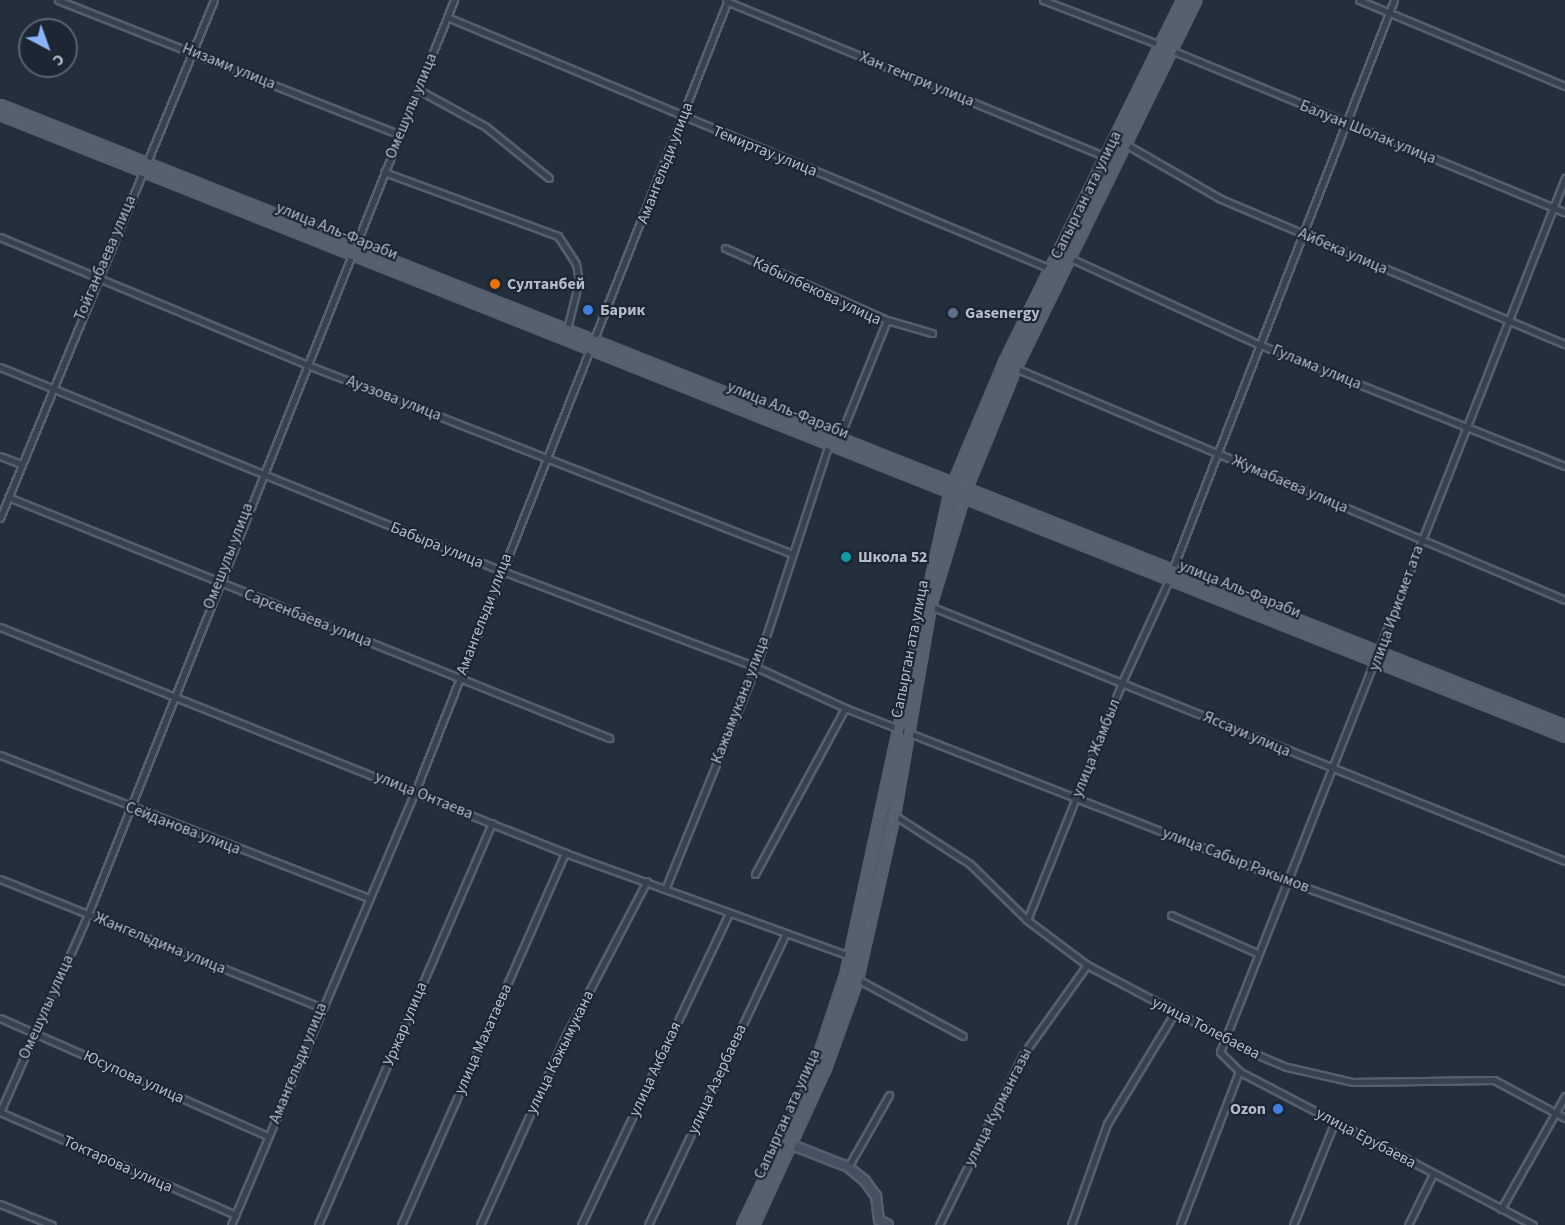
<!DOCTYPE html>
<meta charset="utf-8">
<style>
body{margin:0}
#map{position:relative;width:1565px;height:1225px;overflow:hidden;background:#242f3e;font-family:"Source Sans 3",sans-serif}
div>[style]{position:absolute}
.roads{filter:drop-shadow(2px 0 #565f6c) drop-shadow(-2px 0 #565f6c) drop-shadow(0 2px #565f6c) drop-shadow(0 -2px #565f6c)}
.street>*{height:5px;margin:-2.5px;padding:0 2.5px;transform-origin:2.5px;border-radius:2.5px;background:#38414e}
.secondary>*{height:8px;margin:-4px;padding:0 4px;transform-origin:4px;border-radius:4px;background:#465061}
.primary>*{height:9px;margin:-4.5px;padding:0 4.5px;transform-origin:4.5px;border-radius:4.5px;background:#56606e}
.dots>*{width:16px;height:16px;translate:-50% -50%;box-sizing:border-box;border:3px solid #1d2633;border-radius:50%}
span{translate:-50% -50%;white-space:nowrap;text-align:center;line-height:1.15;-webkit-text-stroke:4.5px #1d2633;paint-order:stroke}
.street-label{font-size:16px;color:#b4bcc9}
.poi-label{font-size:16px;color:#b4bcc9;font-weight:700}
.left{translate:0 -50%;text-align:left}
.right{translate:-100% -50%;text-align:right}
.north{position:absolute;left:18px;top:18px;width:60px;height:60px;box-sizing:border-box;background:#1d2633;border:2px solid #59626f;border-radius:50%;rotate:139deg;font-size:16px;font-weight:700;line-height:24px;text-align:center;color:#b4bcc9}
.north::after{content:'';display:block;margin:auto;width:21px;height:27px;background:#8ab4f8;clip-path:polygon(50% 0,100% 100%,50% 72%,0 100%)}
</style>
<div id="map">
<div class="roads">
<div class="street">
<div style="left:58px;top:0;width:366px;rotate:21.5deg"></div>
<div style="left:1043px;top:0;width:125px;rotate:21deg"></div>
<div style="left:1359px;top:0;width:223px;rotate:22.7deg"></div>
<div style="left:726px;top:1px;width:411px;rotate:22.3deg"></div>
<div style="left:447px;top:17px;width:654px;rotate:22.65deg"></div>
<div style="left:1171px;top:50px;width:426px;rotate:22.4deg"></div>
<div style="left:417px;top:89px;width:79px;rotate:28.8deg"></div>
<div style="left:486px;top:127px;width:81px;rotate:39deg"></div>
<div style="left:1127px;top:145px;width:108px;rotate:29.9deg"></div>
<div style="left:1221px;top:199px;width:373px;rotate:22.9deg"></div>
<div style="left:384px;top:172px;width:185px;rotate:20.2deg"></div>
<div style="left:558px;top:236px;width:33px;rotate:57deg"></div>
<div style="left:576px;top:264px;width:17px;rotate:80deg"></div>
<div style="left:579px;top:281px;width:49px;rotate:104deg"></div>
<div style="left:0;top:237px;width:330px;rotate:22.6deg"></div>
<div style="left:305px;top:364px;width:521px;rotate:21.29deg"></div>
<div style="left:725px;top:248px;width:177px;rotate:24deg"></div>
<div style="left:887px;top:320px;width:128px;rotate:112deg"></div>
<div style="left:1072px;top:259px;width:205px;rotate:24.6deg"></div>
<div style="left:1258px;top:344px;width:330px;rotate:21.7deg"></div>
<div style="left:887px;top:320px;width:47px;rotate:16.1deg"></div>
<div style="left:0;top:367px;width:542px;rotate:22.12deg"></div>
<div style="left:502px;top:571px;width:272px;rotate:20.7deg"></div>
<div style="left:756px;top:667px;width:98px;rotate:24.7deg"></div>
<div style="left:845px;top:708px;width:476px;rotate:21.3deg"></div>
<div style="left:1288px;top:881px;width:294px;rotate:19.9deg"></div>
<div style="left:1015px;top:368px;width:597px;rotate:22.87deg"></div>
<div style="left:0;top:456px;width:22px;rotate:21deg"></div>
<div style="left:8px;top:497px;width:648px;rotate:21.85deg"></div>
<div style="left:0;top:518px;width:560px;rotate:-67.55deg"></div>
<div style="left:1173px;top:568px;width:609px;rotate:-68.74deg"></div>
<div style="left:930px;top:606px;width:684px;rotate:21.88deg"></div>
<div style="left:0;top:627px;width:609px;rotate:21.8deg"></div>
<div style="left:565px;top:853px;width:303px;rotate:19.9deg"></div>
<div style="left:0;top:755px;width:395px;rotate:21.2deg"></div>
<div style="left:894px;top:815px;width:90px;rotate:32.8deg"></div>
<div style="left:970px;top:864px;width:80px;rotate:44.5deg"></div>
<div style="left:1027px;top:920px;width:75px;rotate:36.9deg"></div>
<div style="left:1087px;top:965px;width:186px;rotate:27.9deg"></div>
<div style="left:1251px;top:1052px;width:39px;rotate:23deg"></div>
<div style="left:1287px;top:1067px;width:68px;rotate:12.8deg"></div>
<div style="left:1353px;top:1082px;width:141px;rotate:-0.8deg"></div>
<div style="left:1494px;top:1080px;width:81px;rotate:28.2deg"></div>
<div style="left:755px;top:874px;width:189px;rotate:-61.5deg"></div>
<div style="left:0;top:879px;width:345px;rotate:21.8deg"></div>
<div style="left:666px;top:887px;width:238px;rotate:-67.8deg"></div>
<div style="left:756px;top:667px;width:236px;rotate:-71.9deg"></div>
<div style="left:1171px;top:915px;width:94px;rotate:23.8deg"></div>
<div style="left:1027px;top:920px;width:258px;rotate:-68.2deg"></div>
<div style="left:1123px;top:680px;width:112px;rotate:-65.3deg"></div>
<div style="left:857px;top:979px;width:120px;rotate:28.3deg"></div>
<div style="left:0;top:1018px;width:293px;rotate:23.8deg"></div>
<div style="left:0;top:1112px;width:217px;rotate:-66deg"></div>
<div style="left:88px;top:914px;width:985px;rotate:-68.18deg"></div>
<div style="left:0;top:1112px;width:257px;rotate:23.6deg"></div>
<div style="left:848px;top:1167px;width:83px;rotate:-60.3deg"></div>
<div style="left:0;top:1204px;width:56px;rotate:22deg"></div>
<div style="left:1501px;top:1209px;width:130px;rotate:-60.5deg"></div>
<div style="left:231px;top:1225px;width:470px;rotate:-67deg"></div>
<div style="left:415px;top:792px;width:852px;rotate:-68.44deg"></div>
<div style="left:318px;top:1225px;width:438px;rotate:-66.6deg"></div>
<div style="left:401px;top:1225px;width:407px;rotate:-66.2deg"></div>
<div style="left:480px;top:1225px;width:206px;rotate:-65.7deg"></div>
<div style="left:565px;top:1037px;width:176px;rotate:-62.3deg"></div>
<div style="left:581px;top:1225px;width:345px;rotate:-64.6deg"></div>
<div style="left:648px;top:1225px;width:323px;rotate:-64.7deg"></div>
<div style="left:939px;top:1225px;width:188px;rotate:-63.8deg"></div>
<div style="left:1022px;top:1056px;width:112px;rotate:-54.5deg"></div>
<div style="left:1071px;top:1225px;width:107px;rotate:-70.4deg"></div>
<div style="left:1107px;top:1124px;width:129px;rotate:-58.7deg"></div>
<div style="left:1180px;top:1225px;width:165px;rotate:-69deg"></div>
<div style="left:1293px;top:1225px;width:112px;rotate:-68deg"></div>
<div style="left:1408px;top:1225px;width:57px;rotate:-63.9deg"></div>
<div style="left:1533px;top:1225px;width:332px;rotate:-152.4deg"></div>
<div style="left:1239px;top:1071px;width:27px;rotate:-135deg"></div>
<div style="left:1220px;top:1052px;width:940px;rotate:-68.46deg"></div>
</div>
<div class="secondary">
<div style="left:792px;top:1145px;width:60px;rotate:21.4deg"></div>
<div style="left:848px;top:1167px;width:22px;rotate:39deg"></div>
<div style="left:865px;top:1181px;width:19px;rotate:54deg"></div>
<div style="left:876px;top:1196px;width:24px;rotate:83deg"></div>
<div style="left:879px;top:1220px;width:10px;rotate:29deg"></div>
</div>
<div class="primary">
<div style="left:0;top:105px;width:1684px;rotate:21.64deg"></div>
<div style="left:0;top:114px;width:1684px;rotate:21.68deg"></div>
<div style="left:742px;top:1225px;width:153px;rotate:-64.4deg"></div>
<div style="left:808px;top:1087px;width:118px;rotate:-71.7deg"></div>
<div style="left:845px;top:975px;width:496px;rotate:-77.8deg"></div>
<div style="left:950px;top:490px;width:139px;rotate:-67.1deg"></div>
<div style="left:1004px;top:362px;width:403px;rotate:-63.8deg"></div>
<div style="left:753px;top:1225px;width:173px;rotate:-65.4deg"></div>
<div style="left:825px;top:1068px;width:95px;rotate:-70.2deg"></div>
<div style="left:857px;top:979px;width:168px;rotate:-77.3deg"></div>
<div style="left:894px;top:815px;width:212px;rotate:-80.2deg"></div>
<div style="left:930px;top:606px;width:123px;rotate:-73deg"></div>
<div style="left:966px;top:488px;width:130px;rotate:-67.8deg"></div>
<div style="left:1015px;top:368px;width:410px;rotate:-63.9deg"></div>
</div>
</div>
<div class="dots">
<div style="left:495px;top:284px;background:#e8710a"></div>
<div style="left:588px;top:310px;background:#3f7fe0"></div>
<div style="left:953px;top:313px;background:#5c6f8a"></div>
<div style="left:846px;top:557px;background:#0f9aa8"></div>
<div style="left:1278px;top:1109px;background:#3f7fe0"></div>
</div>
<div class="street-label">
<span style="left:229px;top:66px;rotate:22deg">Низами улица</span>
<span style="left:917px;top:79px;rotate:22deg">Хан тенгри улица</span>
<span style="left:411px;top:106px;rotate:-68deg">Омешулы улица</span>
<span style="left:1368px;top:132px;rotate:22deg">Балуан Шолак улица</span>
<span style="left:765px;top:151px;rotate:22deg">Темиртау улица</span>
<span style="left:665px;top:163px;rotate:-69deg">Амангельди улица</span>
<span style="left:1086px;top:195px;rotate:-64deg">Сапырган ата улица</span>
<span style="left:337px;top:231px;rotate:22deg">улица Аль-Фараби</span>
<span style="left:1343px;top:251px;rotate:23deg">Айбека улица</span>
<span style="left:105px;top:258px;rotate:-67deg">Тойганбаева улица</span>
<span style="left:817px;top:291px;rotate:25deg">Кабылбекова улица</span>
<span style="left:1317px;top:367px;rotate:22deg">Гулама улица</span>
<span style="left:394px;top:398px;rotate:21deg">Ауэзова улица</span>
<span style="left:788px;top:410px;rotate:22deg">улица Аль-Фараби</span>
<span style="left:1290px;top:484px;rotate:23deg">Жумабаева улица</span>
<span style="left:437px;top:545px;rotate:22deg">Бабыра улица</span>
<span style="left:228px;top:556px;rotate:-69deg">Омешулы улица</span>
<span style="left:1240px;top:589px;rotate:22deg">улица Аль-Фараби</span>
<span style="left:1396px;top:608px;rotate:-70deg">улица Ирисмет ата</span>
<span style="left:484px;top:614px;rotate:-69deg">Амангельди улица</span>
<span style="left:308px;top:618px;rotate:21deg">Сарсенбаева улица</span>
<span style="left:910px;top:649px;rotate:-79deg">Сапырган ата улица</span>
<span style="left:740px;top:700px;rotate:-69deg">Кажымукана улица</span>
<span style="left:1247px;top:734px;rotate:23deg">Яссауи улица</span>
<span style="left:1096px;top:748px;rotate:-68deg">улица Жамбыл</span>
<span style="left:424px;top:795px;rotate:22deg">улица Онтаева</span>
<span style="left:183px;top:828px;rotate:21deg">Сейданова улица</span>
<span style="left:1236px;top:860px;rotate:21deg">улица Сабыр Ракымов</span>
<span style="left:160px;top:943px;rotate:22deg">Жангельдина улица</span>
<span style="left:46px;top:1007px;rotate:-66deg">Омешулы улица</span>
<span style="left:405px;top:1024px;rotate:-67deg">Уржар улица</span>
<span style="left:1206px;top:1028px;rotate:27deg">улица Толебаева</span>
<span style="left:483px;top:1039px;rotate:-66deg">улица Махатаева</span>
<span style="left:560px;top:1052px;rotate:-64deg">улица Кажымукана</span>
<span style="left:298px;top:1063px;rotate:-68deg">Амангельди улица</span>
<span style="left:655px;top:1069px;rotate:-65deg">улица Акбакая</span>
<span style="left:134px;top:1077px;rotate:24deg">Юсупова улица</span>
<span style="left:717px;top:1079px;rotate:-65deg">улица Азербаева</span>
<span style="left:998px;top:1107px;rotate:-63deg">улица Курмангазы</span>
<span style="left:787px;top:1114px;rotate:-66deg">Сапырган ата улица</span>
<span style="left:1366px;top:1138px;rotate:28deg">улица Ерубаева</span>
<span style="left:118px;top:1164px;rotate:24deg">Токтарова улица</span>
</div>
<div class="poi-label">
<span class="left" style="left:507px;top:284px">Султанбей</span>
<span class="left" style="left:600px;top:310px">Барик</span>
<span class="left" style="left:965px;top:313px">Gasenergy</span>
<span class="left" style="left:858px;top:557px">Школа 52</span>
<span class="right" style="left:1266px;top:1109px">Ozon</span>
</div>
<div class="north">С</div>
</div>
